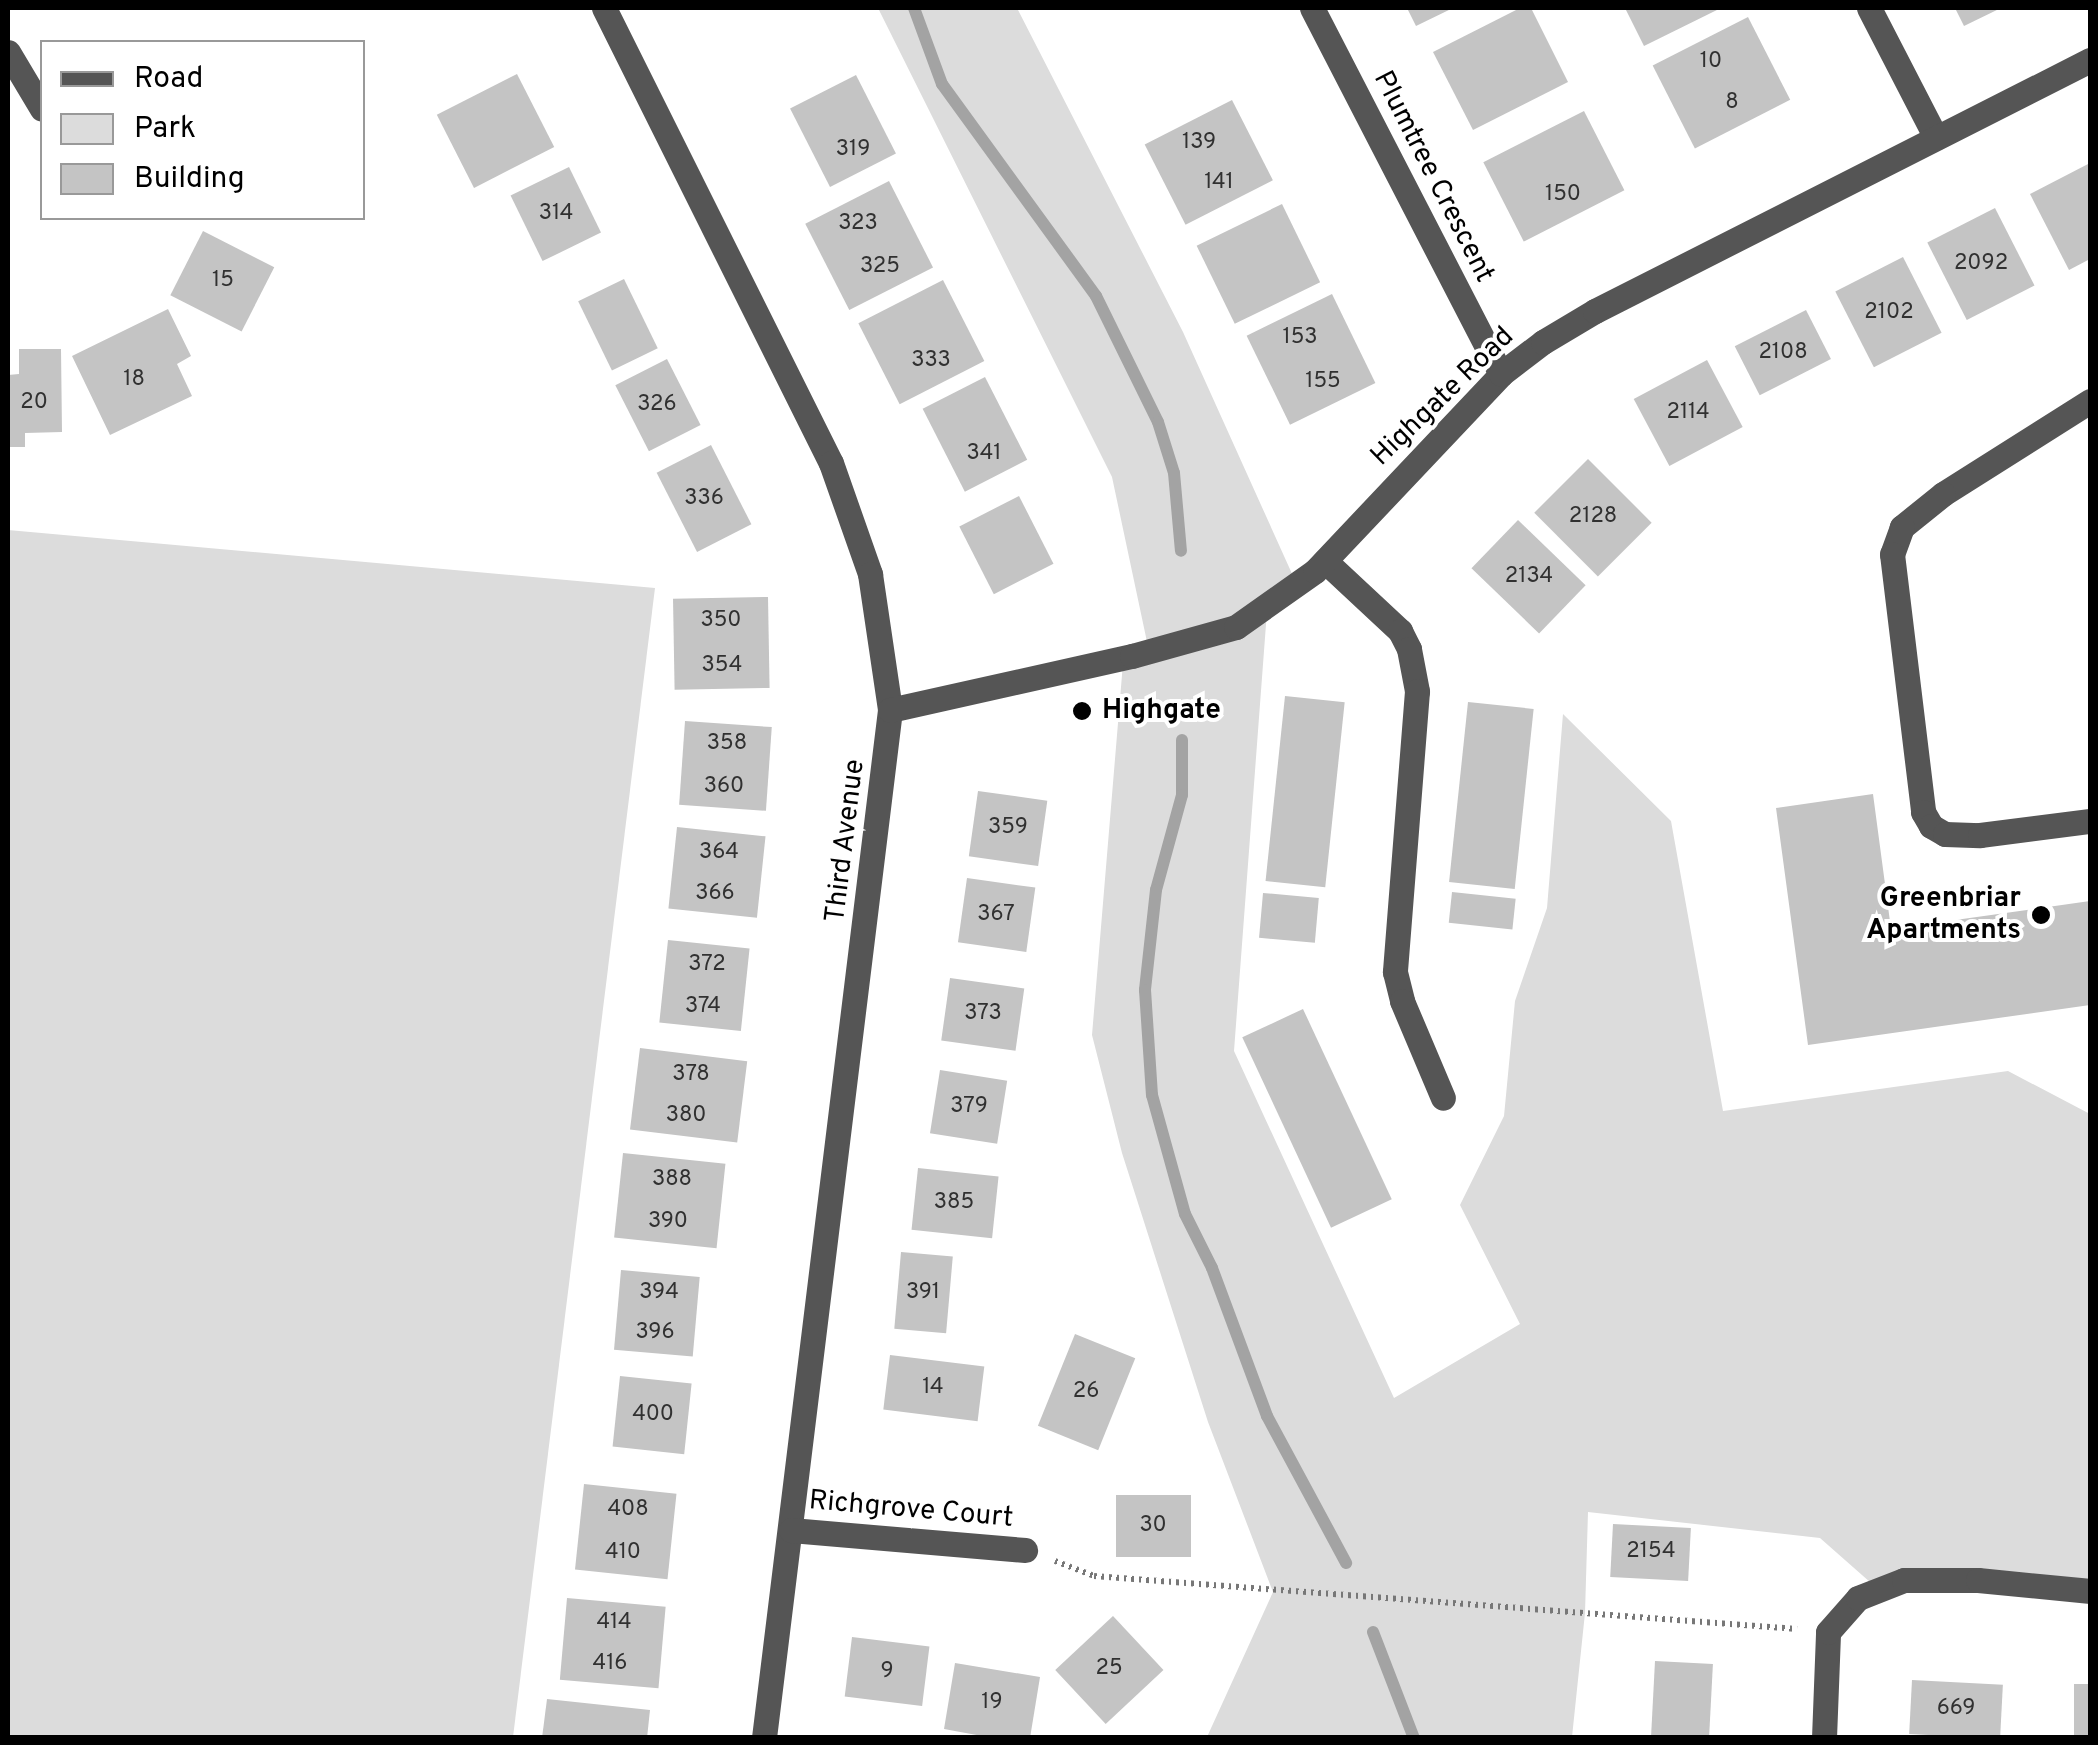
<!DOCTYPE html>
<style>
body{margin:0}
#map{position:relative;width:2098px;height:1745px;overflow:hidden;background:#fff;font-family:Overpass,sans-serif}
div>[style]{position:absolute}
.green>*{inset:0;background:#dcdcdc}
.stream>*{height:12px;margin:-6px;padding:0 6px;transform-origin:6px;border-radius:6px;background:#a3a3a3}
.building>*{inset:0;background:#c4c4c4;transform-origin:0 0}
.path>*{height:6px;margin-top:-3px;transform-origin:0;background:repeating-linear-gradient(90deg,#777 0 2.5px,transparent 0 7.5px)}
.minor>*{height:25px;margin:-12.5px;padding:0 12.5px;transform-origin:12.5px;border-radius:12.5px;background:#555}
.dots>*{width:28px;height:28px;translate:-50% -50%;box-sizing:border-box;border:5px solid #fff;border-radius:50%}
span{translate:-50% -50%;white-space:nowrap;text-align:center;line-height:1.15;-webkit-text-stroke:8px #fff;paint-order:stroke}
.number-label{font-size:22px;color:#313131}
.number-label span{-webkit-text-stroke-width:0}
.street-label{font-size:28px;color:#000}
.poi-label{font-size:28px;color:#000;font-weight:700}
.left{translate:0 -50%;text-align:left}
.right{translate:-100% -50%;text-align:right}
.frame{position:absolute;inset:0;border:10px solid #000;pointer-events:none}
.legend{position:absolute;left:40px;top:40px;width:325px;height:180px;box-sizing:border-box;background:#fff;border:2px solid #999;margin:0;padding:12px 18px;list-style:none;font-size:30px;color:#000}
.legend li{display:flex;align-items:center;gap:20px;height:50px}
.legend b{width:50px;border:2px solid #999}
</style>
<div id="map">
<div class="green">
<div style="clip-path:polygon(878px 8px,1017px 8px,1183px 332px,1298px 587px,1267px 611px,1234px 1051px,1394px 1398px,1520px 1324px,1460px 1205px,1504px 1116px,1515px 1001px,1547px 908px,1563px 714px,1671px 821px,1723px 1111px,2008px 1071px,2090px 1114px,2090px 1569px,2086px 1594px,1879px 1590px,1820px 1538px,1588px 1512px,1585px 1613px,1572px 1737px,1207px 1737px,1273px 1592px,1208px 1422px,1122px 1153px,1092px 1035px,1123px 663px,1150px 656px,1112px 477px)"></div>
<div style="clip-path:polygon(8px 530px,655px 588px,513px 1737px,8px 1737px)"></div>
</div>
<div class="stream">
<div style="left:914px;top:8px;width:81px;rotate:69.8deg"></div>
<div style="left:942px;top:84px;width:262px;rotate:54deg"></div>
<div style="left:1096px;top:296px;width:140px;rotate:63.8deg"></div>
<div style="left:1158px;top:422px;width:53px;rotate:72.6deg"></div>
<div style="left:1174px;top:473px;width:78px;rotate:84.9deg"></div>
<div style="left:1182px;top:740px;width:55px;rotate:90deg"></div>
<div style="left:1182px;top:795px;width:98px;rotate:105.3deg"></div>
<div style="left:1156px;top:890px;width:101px;rotate:96.3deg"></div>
<div style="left:1145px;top:990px;width:105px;rotate:86.2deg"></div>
<div style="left:1152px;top:1095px;width:123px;rotate:74.5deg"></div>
<div style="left:1185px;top:1214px;width:60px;rotate:63.4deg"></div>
<div style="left:1212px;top:1268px;width:158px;rotate:69.6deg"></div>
<div style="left:1267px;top:1416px;width:167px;rotate:61.7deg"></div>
<div style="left:1373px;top:1632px;width:114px;rotate:68.9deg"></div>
</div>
<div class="building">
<div style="clip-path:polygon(1407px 8px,1453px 8px,1416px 26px)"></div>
<div style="clip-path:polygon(1520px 8px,1531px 8px,1568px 82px,1473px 130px,1433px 52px)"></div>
<div style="clip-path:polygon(1625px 8px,1721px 8px,1644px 46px)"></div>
<div style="clip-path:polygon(1955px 8px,2001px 8px,1964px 26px)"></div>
<div style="left:1748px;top:17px;width:93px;height:107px;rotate:63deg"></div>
<div style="left:517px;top:74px;width:82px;height:90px;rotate:63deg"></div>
<div style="left:856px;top:75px;width:88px;height:74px;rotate:63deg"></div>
<div style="left:1232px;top:100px;width:90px;height:98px;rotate:63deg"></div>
<div style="left:1584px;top:111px;width:89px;height:113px;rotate:63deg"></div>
<div style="clip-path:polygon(2090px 163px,2090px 259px,2069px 270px,2030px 194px)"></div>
<div style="left:569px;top:167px;width:73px;height:65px;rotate:64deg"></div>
<div style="left:889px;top:181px;width:97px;height:94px;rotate:63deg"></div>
<div style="left:1282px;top:204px;width:87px;height:95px;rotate:64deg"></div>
<div style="left:1995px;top:208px;width:87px;height:76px;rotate:63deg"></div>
<div style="left:203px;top:231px;width:80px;height:72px;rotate:27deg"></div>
<div style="left:1903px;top:257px;width:85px;height:76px;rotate:63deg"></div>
<div style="left:624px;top:279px;width:77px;height:51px;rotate:64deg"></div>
<div style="left:943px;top:280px;width:91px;height:95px;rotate:63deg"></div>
<div style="left:1332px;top:294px;width:99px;height:95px;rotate:64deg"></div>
<div style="clip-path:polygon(168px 309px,191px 356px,177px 364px,192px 396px,110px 435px,72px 356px)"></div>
<div style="left:1806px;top:310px;width:55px;height:80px;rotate:63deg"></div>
<div style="clip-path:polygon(19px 349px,61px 349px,62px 432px,25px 433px,25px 447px,8px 447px,8px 375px,19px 374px)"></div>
<div style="left:667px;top:359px;width:74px;height:58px;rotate:63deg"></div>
<div style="left:1707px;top:360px;width:76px;height:83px;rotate:62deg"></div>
<div style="left:985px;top:377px;width:93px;height:70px;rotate:63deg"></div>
<div style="left:711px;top:445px;width:89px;height:61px;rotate:63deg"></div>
<div style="left:1588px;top:459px;width:90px;height:76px;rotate:45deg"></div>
<div style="left:1019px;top:496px;width:76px;height:67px;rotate:63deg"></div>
<div style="left:1518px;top:520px;width:94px;height:67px;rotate:44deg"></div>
<div style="left:768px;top:597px;width:91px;height:95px;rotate:89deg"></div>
<div style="left:1285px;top:696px;width:60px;height:186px;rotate:6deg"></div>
<div style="left:1468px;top:702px;width:66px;height:181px;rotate:6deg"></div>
<div style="left:685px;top:721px;width:87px;height:84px;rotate:4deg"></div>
<div style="left:978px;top:791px;width:70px;height:66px;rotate:8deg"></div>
<div style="clip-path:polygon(1873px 794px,1891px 929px,2090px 901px,2090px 1005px,1808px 1045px,1776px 808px)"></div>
<div style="left:677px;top:827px;width:89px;height:82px;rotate:6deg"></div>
<div style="left:967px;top:878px;width:69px;height:65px;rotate:8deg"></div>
<div style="left:1452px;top:892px;width:64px;height:31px;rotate:6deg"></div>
<div style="left:1263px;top:893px;width:56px;height:45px;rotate:5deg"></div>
<div style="left:668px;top:940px;width:82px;height:83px;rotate:6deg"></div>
<div style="left:950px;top:978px;width:75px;height:63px;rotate:8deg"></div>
<div style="left:1303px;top:1009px;width:210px;height:67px;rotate:65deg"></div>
<div style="left:640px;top:1048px;width:108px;height:82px;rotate:7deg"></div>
<div style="left:940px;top:1070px;width:68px;height:64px;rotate:9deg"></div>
<div style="left:623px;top:1153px;width:103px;height:85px;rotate:6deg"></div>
<div style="left:918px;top:1168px;width:81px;height:62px;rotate:6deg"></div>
<div style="left:901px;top:1252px;width:52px;height:77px;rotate:5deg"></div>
<div style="left:621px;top:1270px;width:79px;height:80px;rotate:5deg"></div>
<div style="left:1075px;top:1334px;width:65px;height:99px;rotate:22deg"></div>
<div style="left:890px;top:1355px;width:95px;height:55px;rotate:7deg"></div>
<div style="left:620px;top:1376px;width:72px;height:71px;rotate:6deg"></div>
<div style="left:584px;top:1484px;width:93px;height:86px;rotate:6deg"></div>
<div style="left:1116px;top:1495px;width:75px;height:62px"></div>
<div style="left:1613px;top:1524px;width:78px;height:53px;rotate:3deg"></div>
<div style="left:567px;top:1598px;width:99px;height:82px;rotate:5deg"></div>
<div style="left:1113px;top:1616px;width:74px;height:79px;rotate:47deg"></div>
<div style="left:852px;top:1637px;width:78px;height:60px;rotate:7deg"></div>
<div style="left:1655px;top:1661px;width:58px;height:77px;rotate:3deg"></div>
<div style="clip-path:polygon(955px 1663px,1040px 1677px,1030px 1738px,993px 1738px,944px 1729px)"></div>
<div style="left:1912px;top:1680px;width:91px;height:54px;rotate:3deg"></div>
<div style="left:2074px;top:1684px;width:16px;height:54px"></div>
<div style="clip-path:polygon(547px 1699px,650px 1710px,647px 1738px,542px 1738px)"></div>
</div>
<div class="path">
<div style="left:1055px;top:1561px;width:42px;rotate:21deg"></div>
<div style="left:1094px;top:1576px;width:705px;rotate:4.31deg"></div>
</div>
<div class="minor">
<div style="left:604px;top:8px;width:508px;rotate:63.49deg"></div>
<div style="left:831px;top:463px;width:118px;rotate:70.6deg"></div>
<div style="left:870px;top:574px;width:137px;rotate:81.6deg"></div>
<div style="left:890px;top:710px;width:1036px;rotate:96.99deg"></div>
<div style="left:1312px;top:8px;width:412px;rotate:62.7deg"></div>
<div style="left:1869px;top:8px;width:146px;rotate:62.7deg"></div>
<div style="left:8px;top:52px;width:66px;rotate:59.2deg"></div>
<div style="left:2090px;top:401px;width:174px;rotate:147.7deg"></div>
<div style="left:1943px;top:494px;width:53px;rotate:141.2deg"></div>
<div style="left:1902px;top:527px;width:29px;rotate:110deg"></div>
<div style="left:1892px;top:554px;width:260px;rotate:83.1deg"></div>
<div style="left:1923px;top:812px;width:16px;rotate:60deg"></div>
<div style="left:1931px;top:826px;width:16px;rotate:30deg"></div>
<div style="left:1945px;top:834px;width:35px;rotate:2deg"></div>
<div style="left:1980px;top:835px;width:111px;rotate:-7.3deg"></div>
<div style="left:1325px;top:561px;width:103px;rotate:43deg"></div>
<div style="left:1400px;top:631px;width:20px;rotate:63deg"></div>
<div style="left:1409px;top:649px;width:43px;rotate:79.2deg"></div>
<div style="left:1417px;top:691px;width:282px;rotate:94.5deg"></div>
<div style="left:1395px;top:972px;width:30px;rotate:76deg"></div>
<div style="left:1402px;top:1001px;width:105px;rotate:67.1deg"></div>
<div style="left:890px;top:710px;width:248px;rotate:-12.6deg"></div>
<div style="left:1132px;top:656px;width:108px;rotate:-15.6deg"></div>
<div style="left:1236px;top:627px;width:97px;rotate:-35.3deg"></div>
<div style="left:1315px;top:571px;width:271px;rotate:-46.6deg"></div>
<div style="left:1501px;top:374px;width:53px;rotate:-37.3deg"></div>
<div style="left:1543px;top:342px;width:61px;rotate:-30.8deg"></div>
<div style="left:1595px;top:311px;width:555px;rotate:-26.89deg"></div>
<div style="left:791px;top:1530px;width:235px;rotate:4.9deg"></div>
<div style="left:1824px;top:1738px;width:106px;rotate:-87.8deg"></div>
<div style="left:1828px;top:1632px;width:45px;rotate:-48.6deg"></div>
<div style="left:1858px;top:1598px;width:49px;rotate:-21.4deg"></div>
<div style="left:1904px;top:1580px;width:74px"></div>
<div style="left:1978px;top:1580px;width:113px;rotate:5.6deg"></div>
</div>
<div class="dots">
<div style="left:1082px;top:711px;background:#000"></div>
<div style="left:2041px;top:915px;background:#000"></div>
</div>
<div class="number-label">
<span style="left:1711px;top:62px">10</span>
<span style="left:1732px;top:103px">8</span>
<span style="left:1199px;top:143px">139</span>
<span style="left:853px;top:150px">319</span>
<span style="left:1219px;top:183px">141</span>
<span style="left:1563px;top:195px">150</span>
<span style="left:556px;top:214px">314</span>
<span style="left:858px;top:224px">323</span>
<span style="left:1981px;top:264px">2092</span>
<span style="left:880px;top:267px">325</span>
<span style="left:223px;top:281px">15</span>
<span style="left:1889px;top:313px">2102</span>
<span style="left:1300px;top:338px">153</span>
<span style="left:1783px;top:353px">2108</span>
<span style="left:931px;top:361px">333</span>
<span style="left:134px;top:380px">18</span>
<span style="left:1323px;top:382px">155</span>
<span style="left:34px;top:403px">20</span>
<span style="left:657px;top:405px">326</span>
<span style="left:1688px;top:413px">2114</span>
<span style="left:984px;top:454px">341</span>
<span style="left:704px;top:499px">336</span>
<span style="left:1593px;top:517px">2128</span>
<span style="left:1529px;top:577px">2134</span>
<span style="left:721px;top:621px">350</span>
<span style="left:722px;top:666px">354</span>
<span style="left:727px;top:744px">358</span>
<span style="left:724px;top:787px">360</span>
<span style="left:1008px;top:828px">359</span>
<span style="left:719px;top:853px">364</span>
<span style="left:715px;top:894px">366</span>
<span style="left:996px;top:915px">367</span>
<span style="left:707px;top:965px">372</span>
<span style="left:703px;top:1007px">374</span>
<span style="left:983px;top:1014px">373</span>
<span style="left:691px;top:1075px">378</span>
<span style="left:969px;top:1107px">379</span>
<span style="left:686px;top:1116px">380</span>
<span style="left:672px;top:1180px">388</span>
<span style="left:954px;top:1203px">385</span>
<span style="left:668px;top:1222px">390</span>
<span style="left:659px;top:1293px">394</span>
<span style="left:923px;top:1293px">391</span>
<span style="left:655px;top:1333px">396</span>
<span style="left:933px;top:1388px">14</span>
<span style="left:1086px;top:1392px">26</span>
<span style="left:653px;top:1415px">400</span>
<span style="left:628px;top:1510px">408</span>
<span style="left:1153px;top:1526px">30</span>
<span style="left:1651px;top:1552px">2154</span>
<span style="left:623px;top:1553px">410</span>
<span style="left:614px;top:1623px">414</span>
<span style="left:610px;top:1664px">416</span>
<span style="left:1109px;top:1669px">25</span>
<span style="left:887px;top:1672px">9</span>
<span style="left:992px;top:1703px">19</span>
<span style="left:1956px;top:1709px">669</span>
</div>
<div class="street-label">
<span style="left:1433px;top:177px;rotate:63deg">Plumtree Crescent</span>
<span style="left:1443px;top:397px;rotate:-44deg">Highgate Road</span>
<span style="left:846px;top:841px;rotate:-83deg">Third Avenue</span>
<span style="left:911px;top:1510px;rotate:5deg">Richgrove Court</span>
</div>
<div class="poi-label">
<span class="left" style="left:1102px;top:711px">Highgate</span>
<span class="right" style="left:2021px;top:915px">Greenbriar<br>Apartments</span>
</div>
<div class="frame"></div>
<ul class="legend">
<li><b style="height:12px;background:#555"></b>Road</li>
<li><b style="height:28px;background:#dcdcdc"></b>Park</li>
<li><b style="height:28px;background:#c4c4c4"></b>Building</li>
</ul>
</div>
